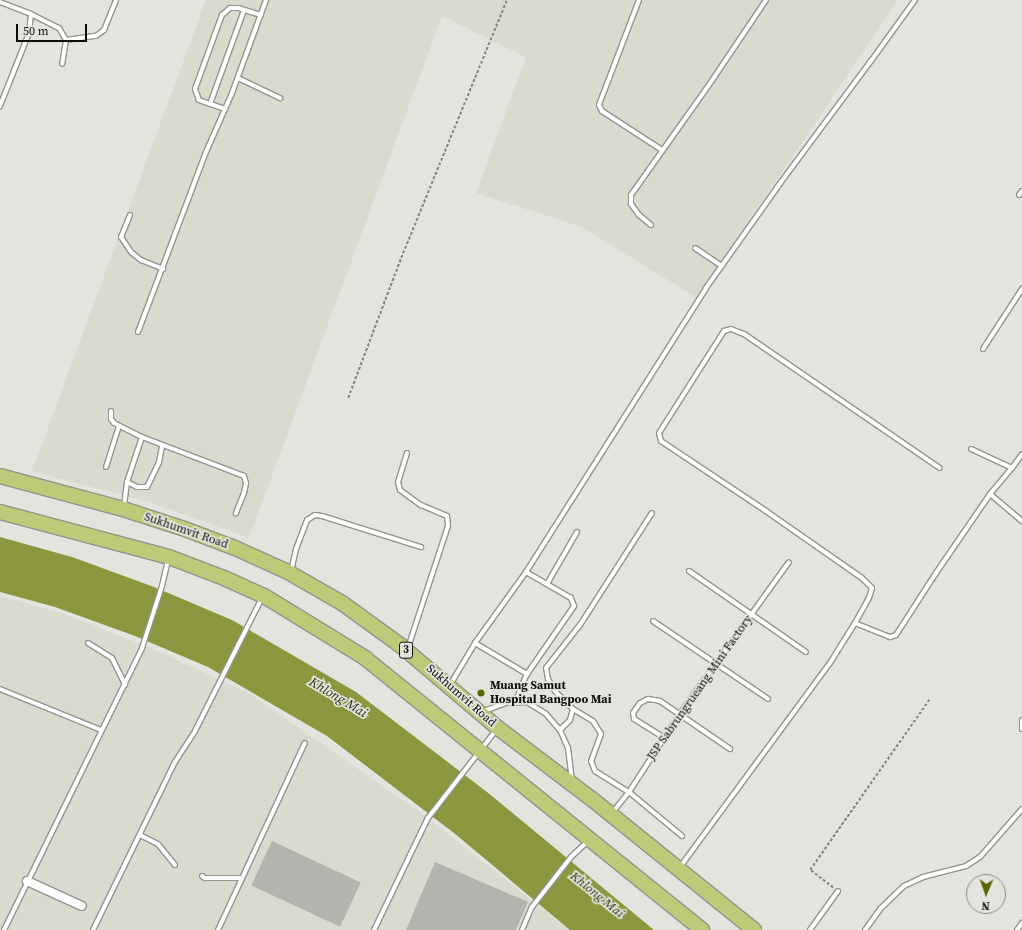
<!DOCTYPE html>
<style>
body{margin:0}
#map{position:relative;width:1022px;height:930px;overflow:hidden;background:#e3e4de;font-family:"Source Serif 4",serif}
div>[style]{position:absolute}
.built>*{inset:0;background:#d8dbce}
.water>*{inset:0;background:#8b963e}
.building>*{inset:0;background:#b3b4ae;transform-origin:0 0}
.path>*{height:1.5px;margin-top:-0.75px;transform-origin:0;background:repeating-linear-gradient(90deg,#848480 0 3px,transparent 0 5px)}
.roads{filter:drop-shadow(1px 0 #92948e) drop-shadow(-1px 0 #92948e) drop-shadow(0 1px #92948e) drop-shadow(0 -1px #92948e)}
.lane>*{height:4px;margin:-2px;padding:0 2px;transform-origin:2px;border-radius:2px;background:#fff}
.street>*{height:8px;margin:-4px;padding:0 4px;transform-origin:4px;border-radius:4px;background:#fff}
.highway>*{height:14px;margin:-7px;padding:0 7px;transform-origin:7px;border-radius:7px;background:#bdca77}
.dots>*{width:11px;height:11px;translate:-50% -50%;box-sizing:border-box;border:2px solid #e3e4de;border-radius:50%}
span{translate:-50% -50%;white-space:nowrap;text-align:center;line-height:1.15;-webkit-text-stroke:3.5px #e3e4de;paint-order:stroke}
.shield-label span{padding:1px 3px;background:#e3e4de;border:1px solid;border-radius:3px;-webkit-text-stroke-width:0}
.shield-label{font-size:11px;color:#0b0b0a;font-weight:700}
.street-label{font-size:12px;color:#0b0b0a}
.poi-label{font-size:12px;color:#0b0b0a;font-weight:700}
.left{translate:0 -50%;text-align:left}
.water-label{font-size:13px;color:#2a2e08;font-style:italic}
.north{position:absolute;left:966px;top:874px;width:40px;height:40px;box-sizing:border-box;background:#e3e4de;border:1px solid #8d8d89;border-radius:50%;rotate:182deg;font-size:11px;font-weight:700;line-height:16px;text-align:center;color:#0b0b0a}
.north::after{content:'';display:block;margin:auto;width:14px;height:18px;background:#5b6403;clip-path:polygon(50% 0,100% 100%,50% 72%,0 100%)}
.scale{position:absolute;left:16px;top:24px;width:71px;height:18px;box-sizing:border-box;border:2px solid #0b0b0a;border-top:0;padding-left:5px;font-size:12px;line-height:14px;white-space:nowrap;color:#0b0b0a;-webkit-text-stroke:3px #e3e4de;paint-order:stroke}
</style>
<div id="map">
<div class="built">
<div style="clip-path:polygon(206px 0,898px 0,697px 298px,582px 227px,476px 193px,526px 57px,442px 16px,249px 538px,152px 503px,32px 471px)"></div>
<div style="clip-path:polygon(0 596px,65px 614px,151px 648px,252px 695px,424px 815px,569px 930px,0 930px)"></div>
</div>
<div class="water">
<div style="clip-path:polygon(0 537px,72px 557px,154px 587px,232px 620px,356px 692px,487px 792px,654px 930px,570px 930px,454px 833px,327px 736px,208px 667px,135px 636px,55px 607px,0 592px)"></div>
</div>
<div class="building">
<div style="left:272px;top:841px;width:98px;height:49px;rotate:25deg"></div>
<div style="clip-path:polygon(435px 862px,528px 902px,516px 930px,406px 930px)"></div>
</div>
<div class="path">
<div style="left:348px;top:398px;width:150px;rotate:-69.3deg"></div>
<div style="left:401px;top:258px;width:279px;rotate:-67.7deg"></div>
<div style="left:833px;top:888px;width:29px;rotate:-142deg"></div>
<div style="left:810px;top:870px;width:208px;rotate:-55deg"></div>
</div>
<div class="roads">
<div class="lane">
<div style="left:639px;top:0;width:112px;rotate:110.9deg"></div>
<div style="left:599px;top:105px;width:7px;rotate:63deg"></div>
<div style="left:602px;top:111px;width:72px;rotate:33deg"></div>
<div style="left:0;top:2px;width:33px;rotate:21deg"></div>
<div style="left:31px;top:14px;width:19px;rotate:96deg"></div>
<div style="left:29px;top:33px;width:79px;rotate:111.7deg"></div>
<div style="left:31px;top:14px;width:31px;rotate:27deg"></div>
<div style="left:59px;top:28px;width:14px;rotate:60deg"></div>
<div style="left:66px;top:40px;width:24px;rotate:99deg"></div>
<div style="left:66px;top:40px;width:30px;rotate:-8deg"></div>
<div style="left:96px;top:36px;width:10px;rotate:-37deg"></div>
<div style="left:104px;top:30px;width:32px;rotate:-68deg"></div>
<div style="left:238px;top:78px;width:47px;rotate:25.5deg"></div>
<div style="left:210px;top:104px;width:100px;rotate:-70.1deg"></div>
<div style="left:225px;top:109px;width:28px;rotate:-161deg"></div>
<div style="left:199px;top:100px;width:12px;rotate:-110deg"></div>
<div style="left:195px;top:89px;width:79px;rotate:-70deg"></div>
<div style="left:222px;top:15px;width:11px;rotate:-41deg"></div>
<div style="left:230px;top:8px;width:8px"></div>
<div style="left:238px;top:8px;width:24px;rotate:17deg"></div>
<div style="left:1019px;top:195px;width:5px;rotate:-53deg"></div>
<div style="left:130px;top:215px;width:24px;rotate:112deg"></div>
<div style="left:121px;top:237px;width:18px;rotate:56deg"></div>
<div style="left:131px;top:252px;width:13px;rotate:39deg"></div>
<div style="left:141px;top:260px;width:24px;rotate:22deg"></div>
<div style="left:651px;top:225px;width:16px;rotate:-140deg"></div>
<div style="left:639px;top:215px;width:14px;rotate:-126deg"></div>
<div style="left:631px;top:204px;width:9px;rotate:-90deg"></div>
<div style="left:631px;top:195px;width:142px;rotate:-54.7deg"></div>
<div style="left:713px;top:79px;width:95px;rotate:-56.1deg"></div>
<div style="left:695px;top:248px;width:32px;rotate:34deg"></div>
<div style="left:138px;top:332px;width:192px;rotate:-69.3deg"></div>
<div style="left:206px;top:152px;width:64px;rotate:-66.2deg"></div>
<div style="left:232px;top:93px;width:99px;rotate:-69.9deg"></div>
<div style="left:983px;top:349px;width:72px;rotate:-57deg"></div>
<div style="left:111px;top:411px;width:8px;rotate:90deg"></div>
<div style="left:111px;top:419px;width:5px;rotate:53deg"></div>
<div style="left:114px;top:423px;width:31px;rotate:27deg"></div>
<div style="left:142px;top:437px;width:47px;rotate:108.4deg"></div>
<div style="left:127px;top:482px;width:25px;rotate:97deg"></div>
<div style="left:142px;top:437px;width:109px;rotate:20.9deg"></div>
<div style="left:244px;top:476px;width:7px;rotate:74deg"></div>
<div style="left:246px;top:483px;width:10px;rotate:101deg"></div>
<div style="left:244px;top:493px;width:22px;rotate:112deg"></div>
<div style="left:407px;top:453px;width:30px;rotate:107deg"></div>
<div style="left:398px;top:482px;width:8px;rotate:76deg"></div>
<div style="left:400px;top:490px;width:26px;rotate:36deg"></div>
<div style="left:421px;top:505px;width:28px;rotate:23deg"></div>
<div style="left:447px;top:516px;width:10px;rotate:84deg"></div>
<div style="left:448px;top:526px;width:128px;rotate:108.2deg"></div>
<div style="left:106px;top:467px;width:43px;rotate:-72.4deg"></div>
<div style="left:1012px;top:468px;width:17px;rotate:-54deg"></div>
<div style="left:127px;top:482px;width:11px;rotate:27deg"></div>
<div style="left:137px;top:487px;width:10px"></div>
<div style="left:147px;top:487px;width:28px;rotate:-64deg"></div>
<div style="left:159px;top:462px;width:16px;rotate:-79deg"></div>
<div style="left:990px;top:494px;width:42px;rotate:40.2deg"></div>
<div style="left:291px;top:571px;width:23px;rotate:-77deg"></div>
<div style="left:296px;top:549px;width:31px;rotate:-69deg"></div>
<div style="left:307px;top:520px;width:9px;rotate:-32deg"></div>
<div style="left:315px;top:515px;width:7px;rotate:8deg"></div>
<div style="left:322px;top:516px;width:104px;rotate:17.4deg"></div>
<div style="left:689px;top:571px;width:142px;rotate:34.7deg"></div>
<div style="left:547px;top:584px;width:60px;rotate:-60deg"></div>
<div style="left:653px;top:621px;width:139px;rotate:34.1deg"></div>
<div style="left:855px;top:623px;width:29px;rotate:-61deg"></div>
<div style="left:869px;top:598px;width:10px;rotate:-73deg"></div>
<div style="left:872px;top:588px;width:14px;rotate:-135deg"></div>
<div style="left:862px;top:578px;width:117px;rotate:-145.1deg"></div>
<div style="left:766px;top:511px;width:126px;rotate:-146.3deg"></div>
<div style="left:661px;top:441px;width:8px;rotate:-104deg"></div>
<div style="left:659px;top:433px;width:121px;rotate:-57.5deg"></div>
<div style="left:724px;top:331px;width:7px;rotate:-16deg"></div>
<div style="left:731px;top:329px;width:14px;rotate:21deg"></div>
<div style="left:744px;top:334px;width:237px;rotate:34.4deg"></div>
<div style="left:88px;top:643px;width:28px;rotate:32deg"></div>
<div style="left:112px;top:658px;width:30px;rotate:64deg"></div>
<div style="left:475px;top:643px;width:61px;rotate:30.8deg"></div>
<div style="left:450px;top:685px;width:49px;rotate:-59.2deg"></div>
<div style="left:475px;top:643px;width:87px;rotate:-54.3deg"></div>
<div style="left:526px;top:572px;width:336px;rotate:-57.6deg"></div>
<div style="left:706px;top:288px;width:130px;rotate:-54.7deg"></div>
<div style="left:781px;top:182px;width:151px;rotate:-53.4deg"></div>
<div style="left:871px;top:61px;width:75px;rotate:-54.2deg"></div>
<div style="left:0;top:689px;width:109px;rotate:22.1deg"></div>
<div style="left:515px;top:703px;width:31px;rotate:-68deg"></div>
<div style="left:527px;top:674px;width:83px;rotate:-55.3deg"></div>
<div style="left:574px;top:606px;width:9px;rotate:-111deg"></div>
<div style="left:571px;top:598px;width:52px;rotate:-150deg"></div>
<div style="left:573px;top:709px;width:23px;rotate:31deg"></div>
<div style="left:593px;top:721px;width:15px;rotate:58deg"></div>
<div style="left:601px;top:734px;width:29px;rotate:110deg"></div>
<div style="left:591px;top:761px;width:11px;rotate:68deg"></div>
<div style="left:595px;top:771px;width:40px;rotate:32deg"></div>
<div style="left:629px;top:792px;width:69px;rotate:39.7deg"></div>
<div style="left:484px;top:711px;width:23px;rotate:-20deg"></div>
<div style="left:506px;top:703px;width:21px;rotate:-3deg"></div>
<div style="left:527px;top:702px;width:22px;rotate:32deg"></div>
<div style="left:546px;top:714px;width:21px;rotate:49deg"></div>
<div style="left:560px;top:730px;width:20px;rotate:66deg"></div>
<div style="left:568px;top:748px;width:31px;rotate:83deg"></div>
<div style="left:1022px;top:720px;width:9px;rotate:90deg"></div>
<div style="left:560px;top:730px;width:14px;rotate:-45deg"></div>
<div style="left:570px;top:720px;width:11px;rotate:-75deg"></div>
<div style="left:573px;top:709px;width:25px;rotate:-135deg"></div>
<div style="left:555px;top:691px;width:14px;rotate:-120deg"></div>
<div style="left:548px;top:679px;width:11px;rotate:-100deg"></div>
<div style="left:546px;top:668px;width:55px;rotate:-51.7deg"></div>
<div style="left:580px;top:625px;width:133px;rotate:-57.3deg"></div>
<div style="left:663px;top:737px;width:34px;rotate:-148deg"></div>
<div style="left:634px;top:719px;width:6px;rotate:-99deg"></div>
<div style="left:633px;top:713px;width:12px;rotate:-55deg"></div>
<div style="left:640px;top:703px;width:9px;rotate:-27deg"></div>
<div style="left:648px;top:699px;width:12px;rotate:9deg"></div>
<div style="left:660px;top:701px;width:85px;rotate:34.4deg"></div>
<div style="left:612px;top:813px;width:27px;rotate:-51deg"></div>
<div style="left:629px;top:792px;width:92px;rotate:-57deg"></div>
<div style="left:679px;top:715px;width:188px;rotate:-54.3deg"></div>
<div style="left:140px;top:835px;width:20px;rotate:27deg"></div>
<div style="left:158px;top:844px;width:27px;rotate:51deg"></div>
<div style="left:680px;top:867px;width:253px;rotate:-53.7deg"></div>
<div style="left:830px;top:663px;width:47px;rotate:-58deg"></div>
<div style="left:855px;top:623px;width:38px;rotate:22deg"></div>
<div style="left:890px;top:637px;width:6px;rotate:-18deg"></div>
<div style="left:896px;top:635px;width:74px;rotate:-57.2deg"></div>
<div style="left:936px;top:573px;width:96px;rotate:-55.6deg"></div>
<div style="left:990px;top:494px;width:34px;rotate:-50deg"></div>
<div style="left:1012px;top:468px;width:45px;rotate:-155.1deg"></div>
<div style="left:202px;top:876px;width:4px;rotate:34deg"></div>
<div style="left:205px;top:878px;width:37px"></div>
<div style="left:4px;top:930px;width:314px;rotate:-63.9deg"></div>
<div style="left:142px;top:648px;width:65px;rotate:-72.1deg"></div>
<div style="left:162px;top:586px;width:27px;rotate:-77deg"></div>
<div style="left:93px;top:930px;width:187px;rotate:-64deg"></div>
<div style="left:175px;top:762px;width:37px;rotate:-57deg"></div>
<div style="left:195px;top:731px;width:149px;rotate:-63.3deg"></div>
<div style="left:218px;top:930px;width:206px;rotate:-65.1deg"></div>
<div style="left:374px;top:930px;width:124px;rotate:-64.3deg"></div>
<div style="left:428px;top:818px;width:111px;rotate:-52.3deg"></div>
<div style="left:522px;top:930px;width:25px;rotate:-67deg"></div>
<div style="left:532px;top:907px;width:63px;rotate:-52deg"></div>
<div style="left:571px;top:857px;width:23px;rotate:-43deg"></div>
<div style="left:810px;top:930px;width:48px;rotate:-54.3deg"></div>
<div style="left:865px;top:930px;width:26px;rotate:-54deg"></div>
<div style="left:880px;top:909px;width:33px;rotate:-44deg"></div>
<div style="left:904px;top:886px;width:21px;rotate:-25deg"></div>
<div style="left:923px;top:877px;width:44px;rotate:-14.3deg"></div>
<div style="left:966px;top:866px;width:17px;rotate:-33deg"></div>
<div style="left:980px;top:857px;width:64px;rotate:-48.8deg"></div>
<div style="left:1017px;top:930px;width:9px;rotate:-54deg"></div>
</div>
<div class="street">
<div style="left:27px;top:881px;width:60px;rotate:24.4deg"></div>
</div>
<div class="highway">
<div style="left:0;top:476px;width:127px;rotate:15deg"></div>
<div style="left:123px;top:509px;width:62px;rotate:17.9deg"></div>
<div style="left:182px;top:528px;width:57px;rotate:20.7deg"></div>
<div style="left:235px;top:548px;width:58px;rotate:24.4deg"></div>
<div style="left:288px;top:572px;width:62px;rotate:29.9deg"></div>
<div style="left:342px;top:603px;width:72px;rotate:35.9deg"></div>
<div style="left:400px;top:645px;width:128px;rotate:40.3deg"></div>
<div style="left:498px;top:728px;width:119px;rotate:37.2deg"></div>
<div style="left:593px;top:800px;width:207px;rotate:38.9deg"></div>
<div style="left:0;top:512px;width:175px;rotate:14.9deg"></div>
<div style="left:169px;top:557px;width:59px;rotate:20.9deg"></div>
<div style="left:224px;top:578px;width:44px;rotate:24.2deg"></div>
<div style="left:264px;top:596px;width:119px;rotate:31.5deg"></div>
<div style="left:365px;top:658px;width:433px;rotate:38.9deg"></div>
</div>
</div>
<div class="dots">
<div style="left:481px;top:693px;background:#5b6403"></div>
</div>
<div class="shield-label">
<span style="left:406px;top:650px">3</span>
</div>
<div class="street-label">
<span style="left:186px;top:531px;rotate:19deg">Sukhumvit Road</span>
<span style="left:700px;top:688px;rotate:-55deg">JSP Sabrungrueang Mini Factory</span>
<span style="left:461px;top:696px;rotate:41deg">Sukhumvit Road</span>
</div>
<div class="poi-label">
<span class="left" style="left:490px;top:693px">Muang Samut<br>Hospital Bangpoo Mai</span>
</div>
<div class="water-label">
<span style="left:338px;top:698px;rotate:31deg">Khlong Mai</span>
<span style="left:597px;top:895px;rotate:39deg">Khlong Mai</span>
</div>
<div class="north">N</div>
<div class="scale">50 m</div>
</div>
